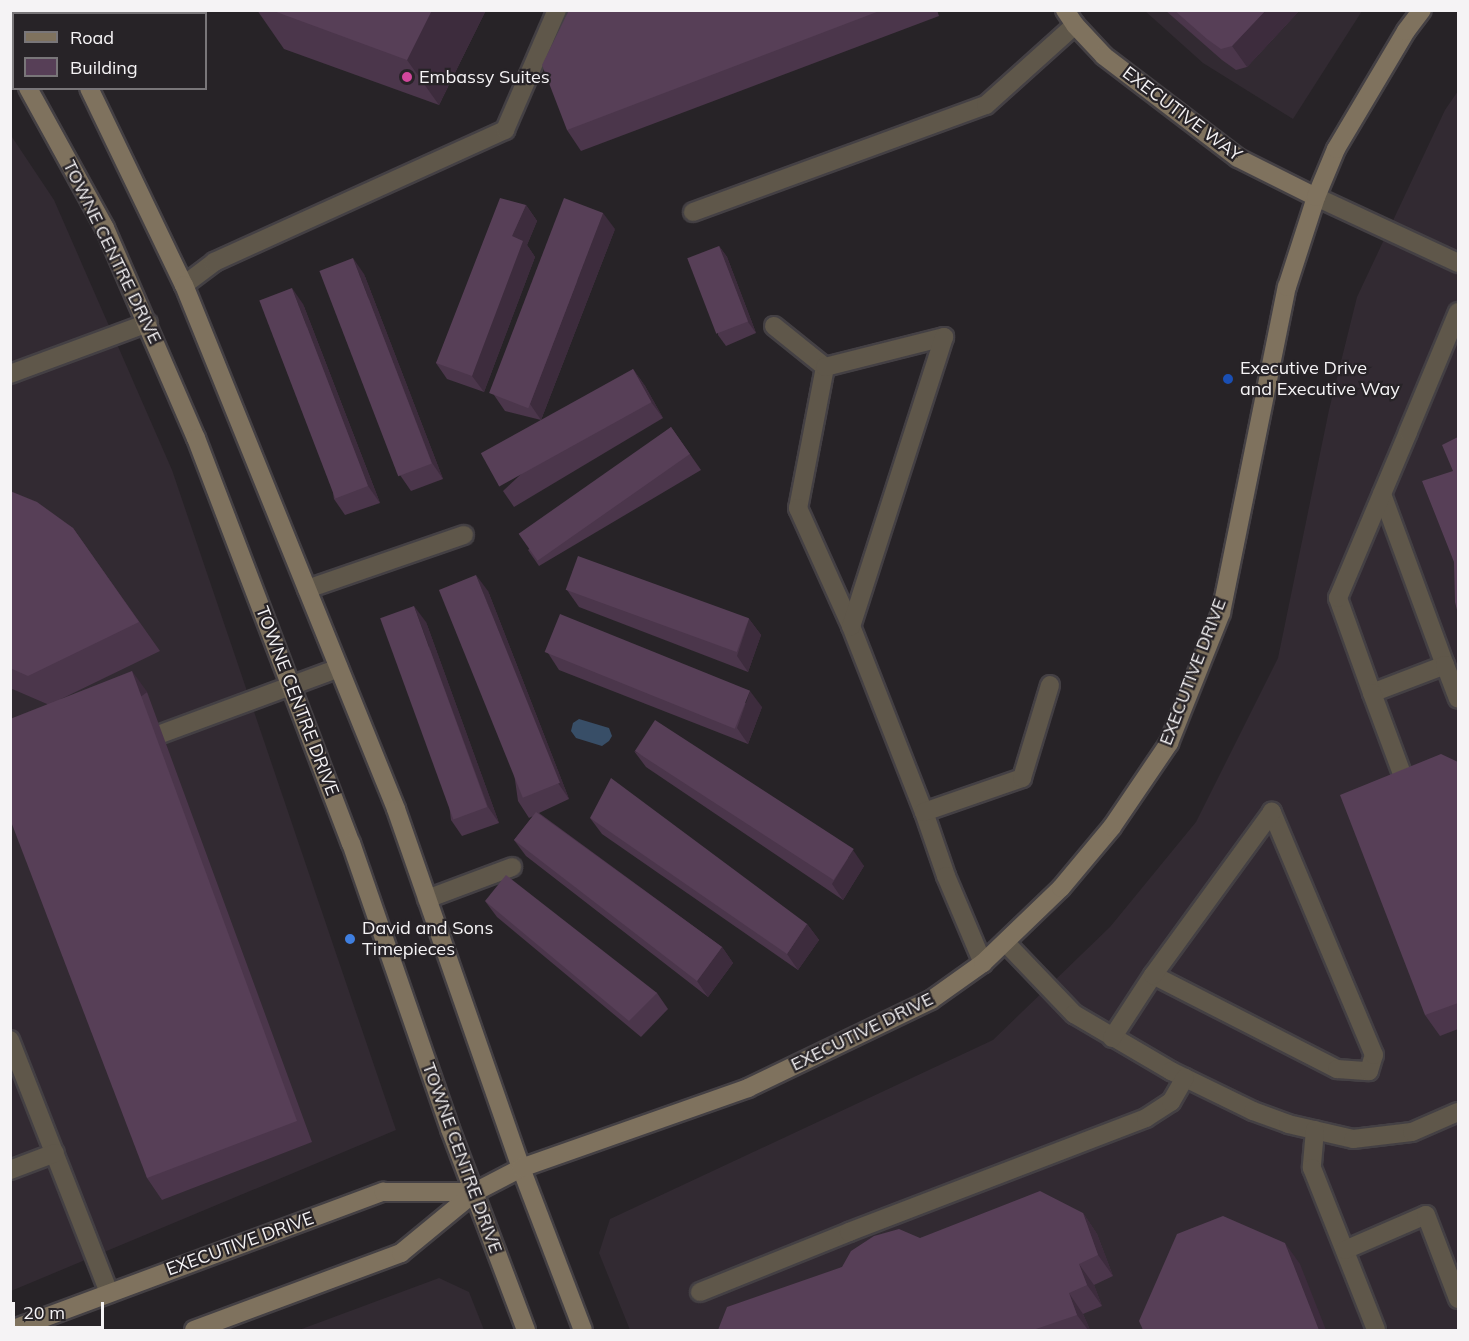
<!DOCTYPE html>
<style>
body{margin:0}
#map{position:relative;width:1469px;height:1341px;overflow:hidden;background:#272327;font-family:Mulish,sans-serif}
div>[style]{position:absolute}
.built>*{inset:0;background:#322a32}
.water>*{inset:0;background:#384e67}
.roads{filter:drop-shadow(2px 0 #444044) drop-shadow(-2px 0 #444044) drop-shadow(0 2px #444044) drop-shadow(0 -2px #444044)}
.lane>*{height:18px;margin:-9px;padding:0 9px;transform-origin:9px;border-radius:9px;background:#5f574a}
.secondary>*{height:18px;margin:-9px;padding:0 9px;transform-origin:9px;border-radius:9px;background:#7f725e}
.wall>*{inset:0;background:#4b364b}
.shaded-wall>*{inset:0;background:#3d2c3d;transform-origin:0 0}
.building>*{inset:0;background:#573f57;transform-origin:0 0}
.dots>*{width:16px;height:16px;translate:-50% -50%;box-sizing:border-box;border:3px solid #272327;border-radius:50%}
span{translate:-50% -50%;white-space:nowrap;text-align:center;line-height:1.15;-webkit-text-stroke:4.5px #272327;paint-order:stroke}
.poi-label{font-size:18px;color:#f5f3f5}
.left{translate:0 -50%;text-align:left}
.street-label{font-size:18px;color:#f5f3f5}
.frame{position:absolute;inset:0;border:12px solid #f5f3f5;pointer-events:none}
.legend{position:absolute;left:12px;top:12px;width:195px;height:78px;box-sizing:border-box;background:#272327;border:2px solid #797679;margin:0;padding:8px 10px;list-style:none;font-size:18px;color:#f5f3f5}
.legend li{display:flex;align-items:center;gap:12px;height:30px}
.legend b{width:30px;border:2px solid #797679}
.scale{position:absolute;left:12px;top:1302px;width:92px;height:27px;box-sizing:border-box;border:3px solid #f5f3f5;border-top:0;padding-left:8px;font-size:18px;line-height:21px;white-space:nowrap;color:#f5f3f5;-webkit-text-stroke:4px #272327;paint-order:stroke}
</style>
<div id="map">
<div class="built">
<div style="clip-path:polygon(1145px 11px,1362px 11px,1293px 119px,1203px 63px)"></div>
<div style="clip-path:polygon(1458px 91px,1458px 1330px,630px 1330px,599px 1253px,610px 1219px,993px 1040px,1110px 927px,1196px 822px,1278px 658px,1329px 410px,1357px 297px,1445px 110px)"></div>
<div style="clip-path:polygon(10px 134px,54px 200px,172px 470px,396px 1130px,11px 1291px)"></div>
<div style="clip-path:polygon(439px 1278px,469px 1292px,484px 1330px,299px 1330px)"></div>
</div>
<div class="water">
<div style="clip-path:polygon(579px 719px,609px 728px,612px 736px,609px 741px,602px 746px,576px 738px,571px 731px,573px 723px)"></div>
</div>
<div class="roads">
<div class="lane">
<div style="left:1316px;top:197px;width:157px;rotate:24.9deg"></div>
<div style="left:693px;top:212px;width:312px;rotate:-20.1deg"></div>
<div style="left:986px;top:105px;width:120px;rotate:-42deg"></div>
<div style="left:184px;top:285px;width:38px;rotate:-37deg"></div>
<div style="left:214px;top:262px;width:320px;rotate:-24.4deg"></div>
<div style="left:505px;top:130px;width:131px;rotate:-66.6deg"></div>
<div style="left:774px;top:326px;width:65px;rotate:38.8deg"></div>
<div style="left:825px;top:367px;width:144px;rotate:100.8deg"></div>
<div style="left:798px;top:508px;width:129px;rotate:65.8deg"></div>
<div style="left:851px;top:626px;width:200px;rotate:68.6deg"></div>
<div style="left:924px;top:812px;width:68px;rotate:71deg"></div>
<div style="left:946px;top:876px;width:95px;rotate:67deg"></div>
<div style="left:825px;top:367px;width:123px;rotate:-14.1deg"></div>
<div style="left:944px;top:337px;width:304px;rotate:107.8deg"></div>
<div style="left:10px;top:374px;width:147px;rotate:-20.3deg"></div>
<div style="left:1382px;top:494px;width:182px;rotate:69.8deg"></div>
<div style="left:1445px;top:665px;width:78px;rotate:159deg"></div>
<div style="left:1372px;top:693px;width:101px;rotate:-109.7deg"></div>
<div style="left:1338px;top:598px;width:180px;rotate:-67.1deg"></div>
<div style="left:1408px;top:432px;width:130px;rotate:-67.4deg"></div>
<div style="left:307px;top:589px;width:166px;rotate:-19deg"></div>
<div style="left:1445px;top:665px;width:36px;rotate:69deg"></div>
<div style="left:1372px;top:693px;width:83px;rotate:69.6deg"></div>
<div style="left:139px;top:742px;width:213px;rotate:-20.3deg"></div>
<div style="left:924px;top:812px;width:104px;rotate:-19.1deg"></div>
<div style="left:1022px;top:778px;width:97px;rotate:-73.2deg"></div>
<div style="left:427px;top:899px;width:91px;rotate:-20.6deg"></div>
<div style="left:1005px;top:942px;width:100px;rotate:46.2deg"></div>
<div style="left:1074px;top:1014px;width:113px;rotate:30.4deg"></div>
<div style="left:1171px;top:1071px;width:91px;rotate:26deg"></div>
<div style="left:1253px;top:1111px;width:37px;rotate:20deg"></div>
<div style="left:1288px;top:1124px;width:67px;rotate:13deg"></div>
<div style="left:1353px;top:1139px;width:59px;rotate:-6.8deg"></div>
<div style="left:1412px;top:1132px;width:50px;rotate:-23.5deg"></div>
<div style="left:1112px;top:1038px;width:75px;rotate:-56.9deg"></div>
<div style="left:1153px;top:975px;width:207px;rotate:27.1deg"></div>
<div style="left:1337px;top:1069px;width:32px;rotate:4deg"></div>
<div style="left:1369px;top:1071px;width:17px;rotate:-73deg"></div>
<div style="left:1374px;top:1055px;width:264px;rotate:-112.8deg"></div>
<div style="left:1272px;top:812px;width:202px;rotate:126.1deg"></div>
<div style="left:10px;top:1040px;width:272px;rotate:68.6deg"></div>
<div style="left:1315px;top:1130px;width:38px;rotate:95deg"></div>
<div style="left:1312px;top:1168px;width:174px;rotate:68.4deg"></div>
<div style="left:10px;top:1170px;width:48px;rotate:-20.7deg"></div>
<div style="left:1345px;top:1250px;width:88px;rotate:-23.4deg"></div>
<div style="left:1426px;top:1215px;width:90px;rotate:69.1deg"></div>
<div style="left:700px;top:1292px;width:161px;rotate:-21.9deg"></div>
<div style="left:849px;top:1232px;width:318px;rotate:-21deg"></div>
<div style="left:1146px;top:1118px;width:30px;rotate:-33deg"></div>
<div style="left:1171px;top:1102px;width:28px;rotate:-60deg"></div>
</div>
<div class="secondary">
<div style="left:52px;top:10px;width:4px;rotate:76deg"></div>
<div style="left:1065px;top:10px;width:18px;rotate:56deg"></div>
<div style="left:1075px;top:25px;width:42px;rotate:46.9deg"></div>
<div style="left:1104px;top:56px;width:168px;rotate:37.3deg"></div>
<div style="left:1238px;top:158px;width:87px;rotate:26.6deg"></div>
<div style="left:10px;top:58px;width:6px;rotate:51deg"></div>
<div style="left:28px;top:88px;width:160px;rotate:61.2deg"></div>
<div style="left:105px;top:228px;width:229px;rotate:66.6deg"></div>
<div style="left:196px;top:438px;width:434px;rotate:69.1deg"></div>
<div style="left:351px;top:843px;width:303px;rotate:70.9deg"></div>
<div style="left:450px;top:1129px;width:215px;rotate:69.3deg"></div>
<div style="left:89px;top:88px;width:219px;rotate:64.3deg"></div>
<div style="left:184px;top:285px;width:565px;rotate:67.97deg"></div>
<div style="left:396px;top:809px;width:380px;rotate:70.8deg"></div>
<div style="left:521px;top:1168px;width:173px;rotate:69.1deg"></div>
<div style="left:11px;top:1330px;width:397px;rotate:-20.4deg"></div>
<div style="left:383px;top:1192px;width:92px"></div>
<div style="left:194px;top:1330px;width:221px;rotate:-20.4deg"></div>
<div style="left:401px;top:1253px;width:96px;rotate:-39.5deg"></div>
<div style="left:475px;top:1192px;width:52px;rotate:-27.6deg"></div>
<div style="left:521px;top:1168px;width:241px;rotate:-19.4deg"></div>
<div style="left:748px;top:1088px;width:203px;rotate:-25.7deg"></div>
<div style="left:931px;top:1000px;width:64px;rotate:-35.4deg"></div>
<div style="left:983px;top:963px;width:108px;rotate:-43.9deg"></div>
<div style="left:1061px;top:888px;width:80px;rotate:-50.1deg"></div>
<div style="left:1112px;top:827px;width:102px;rotate:-55.8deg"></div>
<div style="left:1169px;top:743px;width:140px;rotate:-68.2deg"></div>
<div style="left:1221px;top:613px;width:333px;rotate:-78.6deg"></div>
<div style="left:1287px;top:287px;width:95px;rotate:-72.1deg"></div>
<div style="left:1316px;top:197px;width:52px;rotate:-67.4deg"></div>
<div style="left:1336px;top:149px;width:137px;rotate:-59.3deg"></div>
<div style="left:1406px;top:31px;width:26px;rotate:-53deg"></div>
</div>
</div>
<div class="wall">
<div style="clip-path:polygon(257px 10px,486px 10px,439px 105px,284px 49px)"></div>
<div style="clip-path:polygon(569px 10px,937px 10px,939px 16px,581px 151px,567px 130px)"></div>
<div style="clip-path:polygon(1165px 10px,1300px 10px,1247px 67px,1236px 70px,1222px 60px)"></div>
<div style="clip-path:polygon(526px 205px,537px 221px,527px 245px,535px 257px,484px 392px,447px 379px,436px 363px)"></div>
<div style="clip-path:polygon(615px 229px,541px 420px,505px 411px,494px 395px)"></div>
<div style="clip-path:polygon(719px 246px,727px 257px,756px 333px,726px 346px,718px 335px)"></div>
<div style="clip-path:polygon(364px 274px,443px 479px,411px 491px,400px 475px)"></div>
<div style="clip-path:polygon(303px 304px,380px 503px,345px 515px,334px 499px)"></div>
<div style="clip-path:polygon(633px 369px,645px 386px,663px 418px,514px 507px,503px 491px)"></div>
<div style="clip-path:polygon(671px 427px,701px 470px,539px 566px,528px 550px)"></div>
<div style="clip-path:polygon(10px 491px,73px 528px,160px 651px,61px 699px,147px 692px,312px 1142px,162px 1200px,147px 1178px,47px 704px,10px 688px)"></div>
<div style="clip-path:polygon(567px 590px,749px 619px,761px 635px,748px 672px,579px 607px)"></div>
<div style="clip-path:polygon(488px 591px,569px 799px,539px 813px,722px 947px,733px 963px,708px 997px,526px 856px,514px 840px,533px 816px,529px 818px,518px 801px)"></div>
<div style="clip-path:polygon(426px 622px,499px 823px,462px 836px,451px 820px)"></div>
<div style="clip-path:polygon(548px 653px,762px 707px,748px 744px,559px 670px)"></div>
<div style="clip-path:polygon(634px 751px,864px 866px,843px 900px,646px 767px)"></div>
<div style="clip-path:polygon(1458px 762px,1458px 1029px,1440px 1036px,1425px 1015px)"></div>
<div style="clip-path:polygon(590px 818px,807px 924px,819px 940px,798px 970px,602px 834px)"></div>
<div style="clip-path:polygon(485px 901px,657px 993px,668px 1009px,641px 1037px,497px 917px)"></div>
<div style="clip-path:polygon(1083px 1213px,1097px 1234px,1113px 1276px,1094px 1285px,1102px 1306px,1083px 1314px,1090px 1330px,718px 1330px,842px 1267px,920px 1238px)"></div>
</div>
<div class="shaded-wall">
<div style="clip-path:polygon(432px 10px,486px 10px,439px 105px,407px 60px)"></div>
<div style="clip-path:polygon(1266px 10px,1300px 10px,1247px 67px,1232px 46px)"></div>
<div style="clip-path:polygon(526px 205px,537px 221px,527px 245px,535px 257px,484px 392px,472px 376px,512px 236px)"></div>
<div style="clip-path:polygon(603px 213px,615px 229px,541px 420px,530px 404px)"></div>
<div style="clip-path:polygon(719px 246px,727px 257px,756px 333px,748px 322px)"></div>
<div style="clip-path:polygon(353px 258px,364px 274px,443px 479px,432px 463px)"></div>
<div style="clip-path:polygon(292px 288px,303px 304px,380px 503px,368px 486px)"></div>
<div style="clip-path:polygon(633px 369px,645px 386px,663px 418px,651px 402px)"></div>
<div style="clip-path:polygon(476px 575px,488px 591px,569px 799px,558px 783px)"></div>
<div style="clip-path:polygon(414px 606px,426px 622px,499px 823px,488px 807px)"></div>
<div style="clip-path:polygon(749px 619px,761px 635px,748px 672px,737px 656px)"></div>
<div style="left:132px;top:671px;width:26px;height:479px;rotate:54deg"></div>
<div style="clip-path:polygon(750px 691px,762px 707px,748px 744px,737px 728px)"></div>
<div style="clip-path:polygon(853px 850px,864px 866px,843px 900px,832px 884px)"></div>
<div style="clip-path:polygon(807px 924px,819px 940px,798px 970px,787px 954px)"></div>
<div style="clip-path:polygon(722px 947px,733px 963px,708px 997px,697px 981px)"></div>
<div style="clip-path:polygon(1083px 1213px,1097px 1234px,1113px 1276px,1098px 1255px)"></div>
<div style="clip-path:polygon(1285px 1243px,1300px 1264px,1326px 1330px,1319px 1330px)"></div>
<div style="clip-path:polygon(1079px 1264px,1094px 1285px,1102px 1306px,1087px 1285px)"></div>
<div style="clip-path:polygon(1069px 1293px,1083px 1314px,1090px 1330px,1088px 1330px,1077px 1315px)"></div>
</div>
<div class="building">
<div style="clip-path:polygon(271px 10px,432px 10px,407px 60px)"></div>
<div style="clip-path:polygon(569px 10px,882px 10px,567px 130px,542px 65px)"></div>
<div style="clip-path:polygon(1174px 10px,1266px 10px,1232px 46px,1221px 49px,1207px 39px)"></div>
<div style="clip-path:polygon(500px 198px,526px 205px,512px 236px,523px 241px,472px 376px,436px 363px)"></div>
<div style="left:564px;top:198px;width:42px;height:209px;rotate:21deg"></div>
<div style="left:719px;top:246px;width:81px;height:34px;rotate:69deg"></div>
<div style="left:353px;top:258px;width:220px;height:36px;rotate:69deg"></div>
<div style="left:292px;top:288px;width:212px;height:35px;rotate:69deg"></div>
<div style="left:633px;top:369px;width:38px;height:174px;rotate:61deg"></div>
<div style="left:671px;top:427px;width:33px;height:186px;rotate:55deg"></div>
<div style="clip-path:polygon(1458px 437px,1458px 614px,1455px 602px,1454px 562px,1422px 481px,1453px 471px,1442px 445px)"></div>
<div style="clip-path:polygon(10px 491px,37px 502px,73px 528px,139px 622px,28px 676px,10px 668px)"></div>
<div style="left:578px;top:556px;width:182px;height:36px;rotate:20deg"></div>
<div style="left:476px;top:575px;width:224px;height:40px;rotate:68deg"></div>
<div style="left:414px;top:606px;width:214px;height:36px;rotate:70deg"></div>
<div style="left:560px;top:614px;width:205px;height:41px;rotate:22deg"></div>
<div style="clip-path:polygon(132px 671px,297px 1121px,147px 1178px,10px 819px,10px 719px)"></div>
<div style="left:655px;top:720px;width:237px;height:37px;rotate:33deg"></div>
<div style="clip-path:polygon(1441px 754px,1458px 762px,1458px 1003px,1425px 1015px,1340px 795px)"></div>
<div style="clip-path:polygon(611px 778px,807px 924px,787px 954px,590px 818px)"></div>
<div style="clip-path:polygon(536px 812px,722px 947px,697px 981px,514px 840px)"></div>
<div style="clip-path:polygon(506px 875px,657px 993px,629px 1021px,485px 901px)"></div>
<div style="clip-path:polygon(1040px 1191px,1083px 1213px,1098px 1255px,1079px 1264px,1087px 1285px,1069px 1293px,1077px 1315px,1033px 1330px,718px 1330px,727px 1307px,842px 1267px,851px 1251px,874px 1236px,899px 1229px,920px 1238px)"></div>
<div style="clip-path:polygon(1223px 1216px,1285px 1243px,1319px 1330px,1143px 1330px,1139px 1321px,1177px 1234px)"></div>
</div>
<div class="dots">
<div style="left:407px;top:77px;background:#d1479c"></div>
<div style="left:1228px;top:379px;background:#1a4fb4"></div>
<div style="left:350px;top:939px;background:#3f7fe0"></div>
</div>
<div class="poi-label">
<span class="left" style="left:419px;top:77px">Embassy Suites</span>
<span class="left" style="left:1240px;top:379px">Executive Drive<br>and Executive Way</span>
<span class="left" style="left:362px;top:939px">David and Sons<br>Timepieces</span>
</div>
<div class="street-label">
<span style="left:1182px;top:114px;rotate:37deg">EXECUTIVE WAY</span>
<span style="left:112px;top:252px;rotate:64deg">TOWNE CENTRE DRIVE</span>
<span style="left:1193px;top:672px;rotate:-69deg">EXECUTIVE DRIVE</span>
<span style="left:297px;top:701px;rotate:69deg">TOWNE CENTRE DRIVE</span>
<span style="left:862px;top:1032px;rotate:-26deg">EXECUTIVE DRIVE</span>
<span style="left:462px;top:1158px;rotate:70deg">TOWNE CENTRE DRIVE</span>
<span style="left:240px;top:1244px;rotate:-20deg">EXECUTIVE DRIVE</span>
</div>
<div class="frame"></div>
<ul class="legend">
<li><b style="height:8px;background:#7f725e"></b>Road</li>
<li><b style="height:16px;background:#573f57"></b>Building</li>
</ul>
<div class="scale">20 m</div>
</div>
